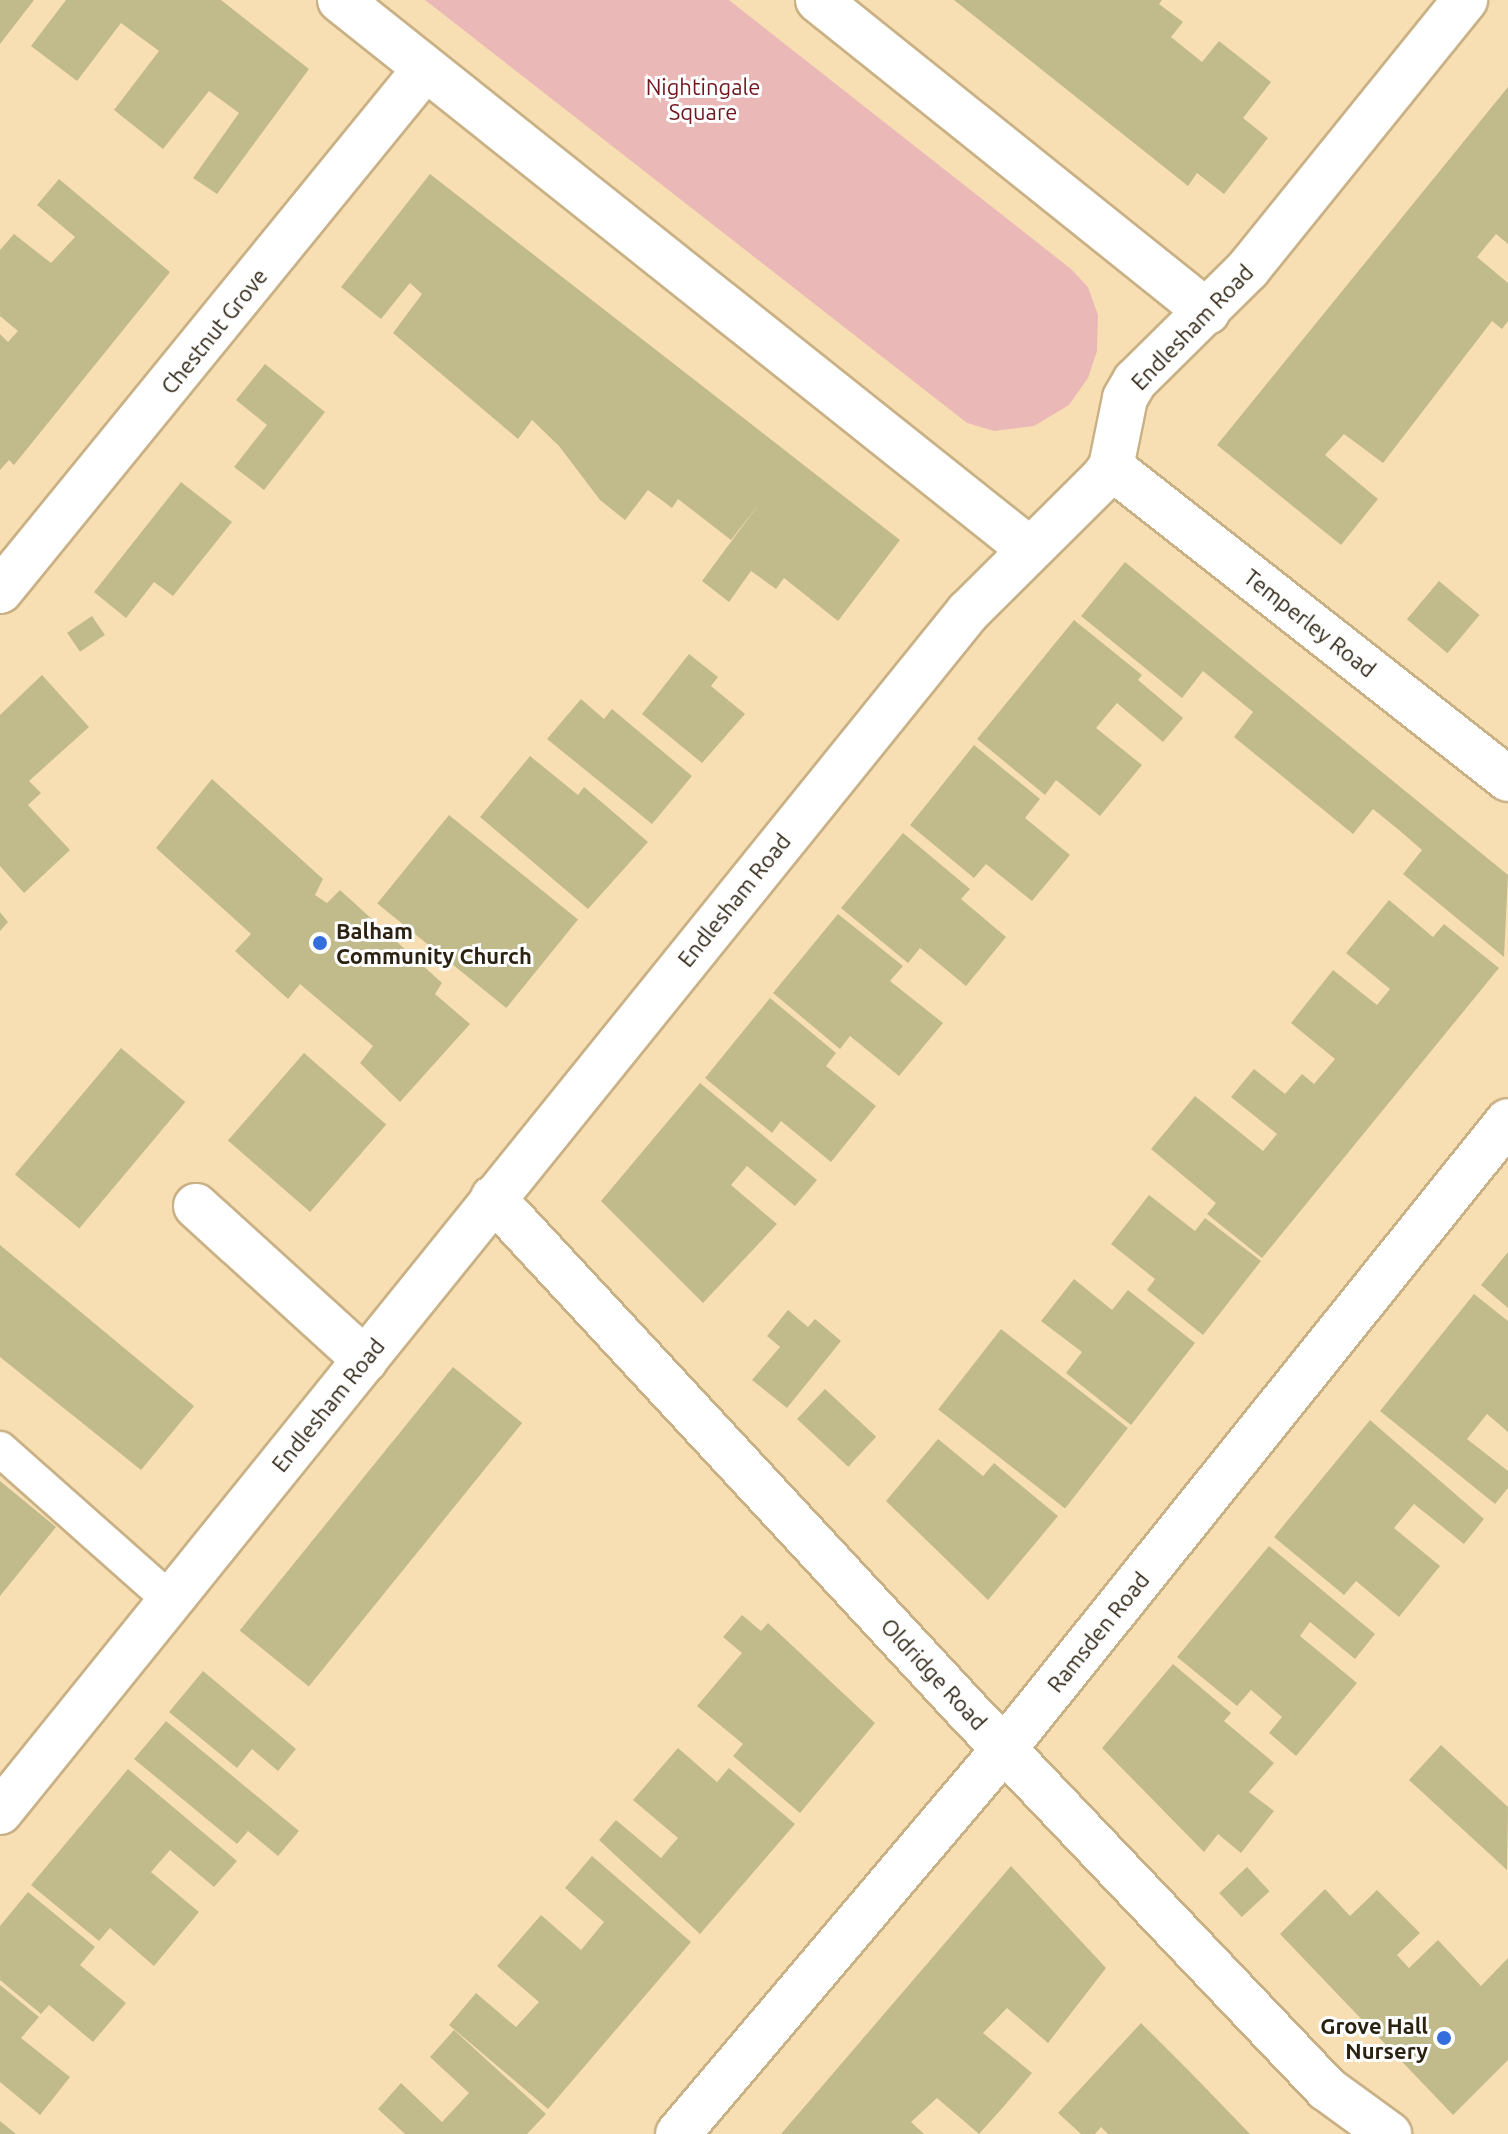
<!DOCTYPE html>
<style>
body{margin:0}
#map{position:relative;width:1508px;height:2134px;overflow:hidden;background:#f8dfb3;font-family:Ubuntu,sans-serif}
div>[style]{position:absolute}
.green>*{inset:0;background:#eab9b7}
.building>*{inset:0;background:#c1bb8c;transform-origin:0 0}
.roads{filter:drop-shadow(2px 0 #c9b186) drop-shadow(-2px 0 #c9b186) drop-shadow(0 2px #c9b186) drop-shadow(0 -2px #c9b186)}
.service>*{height:34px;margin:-17px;padding:0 17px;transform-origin:17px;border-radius:17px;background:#fff}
.minor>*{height:44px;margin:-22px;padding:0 22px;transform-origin:22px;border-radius:22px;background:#fff}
.dots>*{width:22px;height:22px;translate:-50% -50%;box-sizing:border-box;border:4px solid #fff;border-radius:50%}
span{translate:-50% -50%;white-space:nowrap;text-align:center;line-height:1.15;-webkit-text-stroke:6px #fff;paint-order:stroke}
.park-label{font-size:22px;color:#71171f}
.street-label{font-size:22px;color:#2c2211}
.poi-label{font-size:22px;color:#2c2211;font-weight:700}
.left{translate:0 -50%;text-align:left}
.right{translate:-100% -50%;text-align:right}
</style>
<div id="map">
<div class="green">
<div style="clip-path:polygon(425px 0,729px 0,1071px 269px,1088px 287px,1098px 315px,1097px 351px,1088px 378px,1069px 405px,1034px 426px,994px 431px,967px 423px)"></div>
</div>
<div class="building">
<div style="clip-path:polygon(0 0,34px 0,0 44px)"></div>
<div style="clip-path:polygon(66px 0,221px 0,309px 69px,217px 194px,193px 178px,239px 113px,209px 91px,163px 149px,114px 110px,159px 51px,121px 23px,77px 81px,31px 46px)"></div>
<div style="clip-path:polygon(954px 0,1162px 0,1159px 4px,1183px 22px,1171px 37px,1202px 62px,1219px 41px,1271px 82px,1243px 118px,1268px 138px,1224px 194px,1197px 173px,1188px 186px)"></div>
<div style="clip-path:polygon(1508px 87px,1508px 244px,1496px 234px,1477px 257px,1508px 283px,1508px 321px,1502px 329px,1492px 321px,1383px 463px,1344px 434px,1325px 455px,1378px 499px,1341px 545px,1217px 445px)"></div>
<div style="clip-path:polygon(430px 174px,900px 540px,838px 621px,784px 578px,776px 589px,751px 571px,729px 602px,702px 581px,759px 504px,731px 540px,678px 499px,672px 508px,648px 490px,625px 520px,600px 500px,559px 446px,532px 420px,518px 439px,393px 333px,422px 294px,410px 283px,381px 319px,341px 287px)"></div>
<div style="clip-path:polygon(59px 179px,170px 272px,14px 465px,9px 460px,0 470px,0 334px,8px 342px,18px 331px,0 316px,0 250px,14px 234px,51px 263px,75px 237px,37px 205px)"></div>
<div style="clip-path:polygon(265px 364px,325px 412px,264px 490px,234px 467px,267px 425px,236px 400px)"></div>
<div style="clip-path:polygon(181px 482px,232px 522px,173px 596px,154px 582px,126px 618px,94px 592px)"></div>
<div style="clip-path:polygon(1125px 562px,1508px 875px,1504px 957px,1403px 874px,1422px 850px,1399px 830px,1373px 809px,1353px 834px,1234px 737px,1253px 712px,1203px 671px,1182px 698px,1081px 616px)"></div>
<div style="left:1439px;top:581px;width:53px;height:50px;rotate:40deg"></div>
<div style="left:92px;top:616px;width:23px;height:30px;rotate:56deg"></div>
<div style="clip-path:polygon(1074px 620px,1142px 675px,1138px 680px,1183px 718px,1163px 742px,1117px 703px,1096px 728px,1142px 765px,1100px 816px,1056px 780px,1045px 795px,977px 739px)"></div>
<div style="clip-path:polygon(689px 654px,718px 677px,711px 686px,745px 714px,702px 763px,642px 714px)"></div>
<div style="clip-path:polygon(42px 675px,89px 727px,29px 781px,41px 793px,28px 805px,70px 850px,24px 893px,0 866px,0 715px)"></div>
<div style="clip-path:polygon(581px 699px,604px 719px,612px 709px,692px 776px,652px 824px,547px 739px)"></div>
<div style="clip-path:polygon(974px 745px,1040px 799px,1025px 818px,1070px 855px,1032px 901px,986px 864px,974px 878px,910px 825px)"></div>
<div style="clip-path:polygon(530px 756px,578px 795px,584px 787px,648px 842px,588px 909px,480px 817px)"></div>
<div style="clip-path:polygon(212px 779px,323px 879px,315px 895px,327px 903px,340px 890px,442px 983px,435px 994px,470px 1024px,400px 1102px,360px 1063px,373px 1046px,300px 984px,288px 999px,235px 951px,251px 934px,156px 848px)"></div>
<div style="left:449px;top:815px;width:166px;height:114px;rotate:39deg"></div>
<div style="clip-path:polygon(903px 833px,970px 889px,961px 899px,1006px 937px,966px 986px,920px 948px,908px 963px,841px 908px)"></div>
<div style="clip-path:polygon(1389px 900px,1433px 937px,1444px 924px,1499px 968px,1262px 1258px,1207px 1214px,1216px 1203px,1151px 1149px,1195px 1096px,1263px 1151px,1277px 1134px,1231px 1097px,1254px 1069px,1285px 1094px,1302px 1074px,1314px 1084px,1335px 1059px,1291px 1023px,1333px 970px,1377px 1005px,1390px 989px,1346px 953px)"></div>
<div style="clip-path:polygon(0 912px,8px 922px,0 931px)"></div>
<div style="clip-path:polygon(838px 914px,903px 966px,890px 981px,943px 1023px,899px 1076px,850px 1036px,840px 1049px,773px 993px)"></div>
<div style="clip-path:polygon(770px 998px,836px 1053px,826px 1066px,876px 1106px,831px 1162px,781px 1121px,772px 1133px,705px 1078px)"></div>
<div style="left:121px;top:1048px;width:84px;height:165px;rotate:40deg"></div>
<div style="left:304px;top:1053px;width:109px;height:116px;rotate:41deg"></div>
<div style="clip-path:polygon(700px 1083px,817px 1180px,795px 1206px,747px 1166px,731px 1185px,777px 1224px,703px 1303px,601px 1201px)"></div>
<div style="clip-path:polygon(1149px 1195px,1195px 1231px,1205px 1218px,1261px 1261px,1203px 1335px,1147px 1290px,1155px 1279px,1111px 1244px)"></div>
<div style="clip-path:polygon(0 1245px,194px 1406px,141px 1470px,0 1357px)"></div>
<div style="clip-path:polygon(1508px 1252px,1508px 1308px,1481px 1285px)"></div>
<div style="clip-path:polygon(1074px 1279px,1112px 1310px,1128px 1290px,1195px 1343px,1131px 1425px,1066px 1373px,1082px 1352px,1041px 1321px)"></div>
<div style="clip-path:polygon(1474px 1294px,1508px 1321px,1508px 1432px,1487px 1414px,1467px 1439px,1508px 1471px,1508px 1488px,1495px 1504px,1380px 1411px)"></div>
<div style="clip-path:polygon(788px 1310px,808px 1327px,815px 1319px,841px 1341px,787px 1408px,752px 1380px,780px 1347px,767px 1336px)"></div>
<div style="left:1001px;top:1329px;width:161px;height:102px;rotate:38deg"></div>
<div style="left:453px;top:1367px;width:89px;height:339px;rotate:39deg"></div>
<div style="left:825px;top:1389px;width:70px;height:41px;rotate:43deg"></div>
<div style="clip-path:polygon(1370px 1420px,1484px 1519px,1464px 1544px,1414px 1504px,1394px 1528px,1440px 1566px,1399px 1617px,1356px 1581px,1344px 1595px,1274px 1537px)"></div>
<div style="clip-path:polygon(938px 1439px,983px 1476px,994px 1463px,1058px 1516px,988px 1600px,886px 1501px)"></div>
<div style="clip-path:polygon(0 1481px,56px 1527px,0 1596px)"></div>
<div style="clip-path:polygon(1269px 1546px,1375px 1634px,1355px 1659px,1310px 1622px,1300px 1636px,1357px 1683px,1296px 1756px,1269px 1733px,1282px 1717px,1251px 1690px,1237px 1706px,1177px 1657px)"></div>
<div style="clip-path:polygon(742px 1615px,761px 1631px,768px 1623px,875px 1723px,800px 1813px,733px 1756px,743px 1744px,697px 1706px,742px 1653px,723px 1637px)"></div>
<div style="clip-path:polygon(1173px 1664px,1231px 1713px,1224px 1721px,1274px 1763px,1249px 1792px,1274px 1811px,1241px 1853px,1218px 1834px,1204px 1852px,1102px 1748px)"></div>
<div style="clip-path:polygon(203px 1671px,296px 1749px,278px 1771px,252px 1749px,237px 1768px,169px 1712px)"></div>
<div style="clip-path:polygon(166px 1721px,299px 1831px,278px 1856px,248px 1831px,237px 1844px,134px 1759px)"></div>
<div style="clip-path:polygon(1441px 1745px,1508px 1807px,1507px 1870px,1409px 1780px)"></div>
<div style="clip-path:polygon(678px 1748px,717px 1782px,729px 1768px,795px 1824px,700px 1934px,599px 1840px,616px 1820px,661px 1858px,671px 1846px,678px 1838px,633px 1800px)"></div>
<div style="clip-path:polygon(128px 1769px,237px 1861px,214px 1887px,170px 1850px,151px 1872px,199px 1912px,154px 1966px,110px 1928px,99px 1941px,31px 1885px)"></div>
<div style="clip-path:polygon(592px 1856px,691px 1942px,548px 2109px,449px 2025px,476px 1993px,516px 2027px,539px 2002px,497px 1966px,541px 1915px,581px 1950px,604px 1922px,565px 1888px)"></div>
<div style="clip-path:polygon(1011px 1866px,1106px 1968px,1048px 2043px,1007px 2008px,983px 2033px,1032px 2073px,1005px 2105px,979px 2134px,937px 2098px,911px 2122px,924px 2134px,781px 2134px)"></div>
<div style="left:1247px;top:1867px;width:33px;height:38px;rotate:47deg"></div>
<div style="clip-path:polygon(1325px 1889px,1350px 1916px,1377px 1890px,1420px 1933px,1397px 1955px,1409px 1968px,1438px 1940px,1481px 1986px,1508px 1958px,1508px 2060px,1453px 2115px,1280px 1934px)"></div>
<div style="clip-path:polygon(28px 1892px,95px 1947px,80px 1965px,126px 2003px,93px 2042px,49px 2005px,41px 2014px,0 1980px,0 1926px)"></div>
<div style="clip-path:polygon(0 1985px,39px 2017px,21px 2038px,70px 2077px,40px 2115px,0 2082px)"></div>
<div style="clip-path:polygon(1141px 2023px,1194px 2076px,1250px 2134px,1108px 2134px,1101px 2127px,1095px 2134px,1081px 2134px,1058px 2113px)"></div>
<div style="clip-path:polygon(454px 2030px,546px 2114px,527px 2134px,405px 2134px,378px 2109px,401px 2083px,442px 2122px,469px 2093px,430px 2057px)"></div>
<div style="clip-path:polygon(0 2121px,16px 2134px,0 2134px)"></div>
</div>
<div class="roads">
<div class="service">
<div style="left:0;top:1449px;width:229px;rotate:41.6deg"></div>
</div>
<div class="minor">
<div style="left:340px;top:0;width:880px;rotate:38.54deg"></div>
<div style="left:818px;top:0;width:499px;rotate:38.7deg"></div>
<div style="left:1111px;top:467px;width:505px;rotate:38.16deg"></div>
<div style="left:0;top:591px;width:673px;rotate:-50.85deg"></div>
<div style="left:493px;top:1198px;width:696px;rotate:47.21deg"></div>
<div style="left:966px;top:1709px;width:524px;rotate:46.47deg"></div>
<div style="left:1327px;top:2089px;width:77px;rotate:36deg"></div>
<div style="left:196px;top:1206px;width:229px;rotate:42.3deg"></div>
<div style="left:0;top:1812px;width:1542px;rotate:-51.11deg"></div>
<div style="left:968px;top:612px;width:187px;rotate:-44.8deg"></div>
<div style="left:1101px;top:480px;width:16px;rotate:-52deg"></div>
<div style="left:1111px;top:467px;width:70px;rotate:-78.5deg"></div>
<div style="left:1125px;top:398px;width:20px;rotate:-60deg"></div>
<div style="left:1135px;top:381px;width:159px;rotate:-44.7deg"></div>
<div style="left:1248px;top:269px;width:346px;rotate:-51.1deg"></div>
<div style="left:678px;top:2134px;width:504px;rotate:-49.74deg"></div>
<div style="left:1004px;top:1749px;width:805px;rotate:-51.25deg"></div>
</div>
</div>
<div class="dots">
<div style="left:320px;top:943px;background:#336edc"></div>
<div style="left:1444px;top:2038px;background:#336edc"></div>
</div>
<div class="park-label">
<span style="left:703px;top:99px">Nightingale<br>Square</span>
</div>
<div class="street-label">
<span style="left:1192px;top:327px;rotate:-46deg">Endlesham Road</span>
<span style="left:214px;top:331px;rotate:-51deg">Chestnut Grove</span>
<span style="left:1310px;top:623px;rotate:38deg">Temperley Road</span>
<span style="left:734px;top:900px;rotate:-51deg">Endlesham Road</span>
<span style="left:328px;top:1405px;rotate:-51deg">Endlesham Road</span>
<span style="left:1098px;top:1632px;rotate:-51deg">Ramsden Road</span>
<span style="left:934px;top:1674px;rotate:47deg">Oldridge Road</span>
</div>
<div class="poi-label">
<span class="left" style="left:336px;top:943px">Balham<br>Community Church</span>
<span class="right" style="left:1428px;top:2038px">Grove Hall<br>Nursery</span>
</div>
</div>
